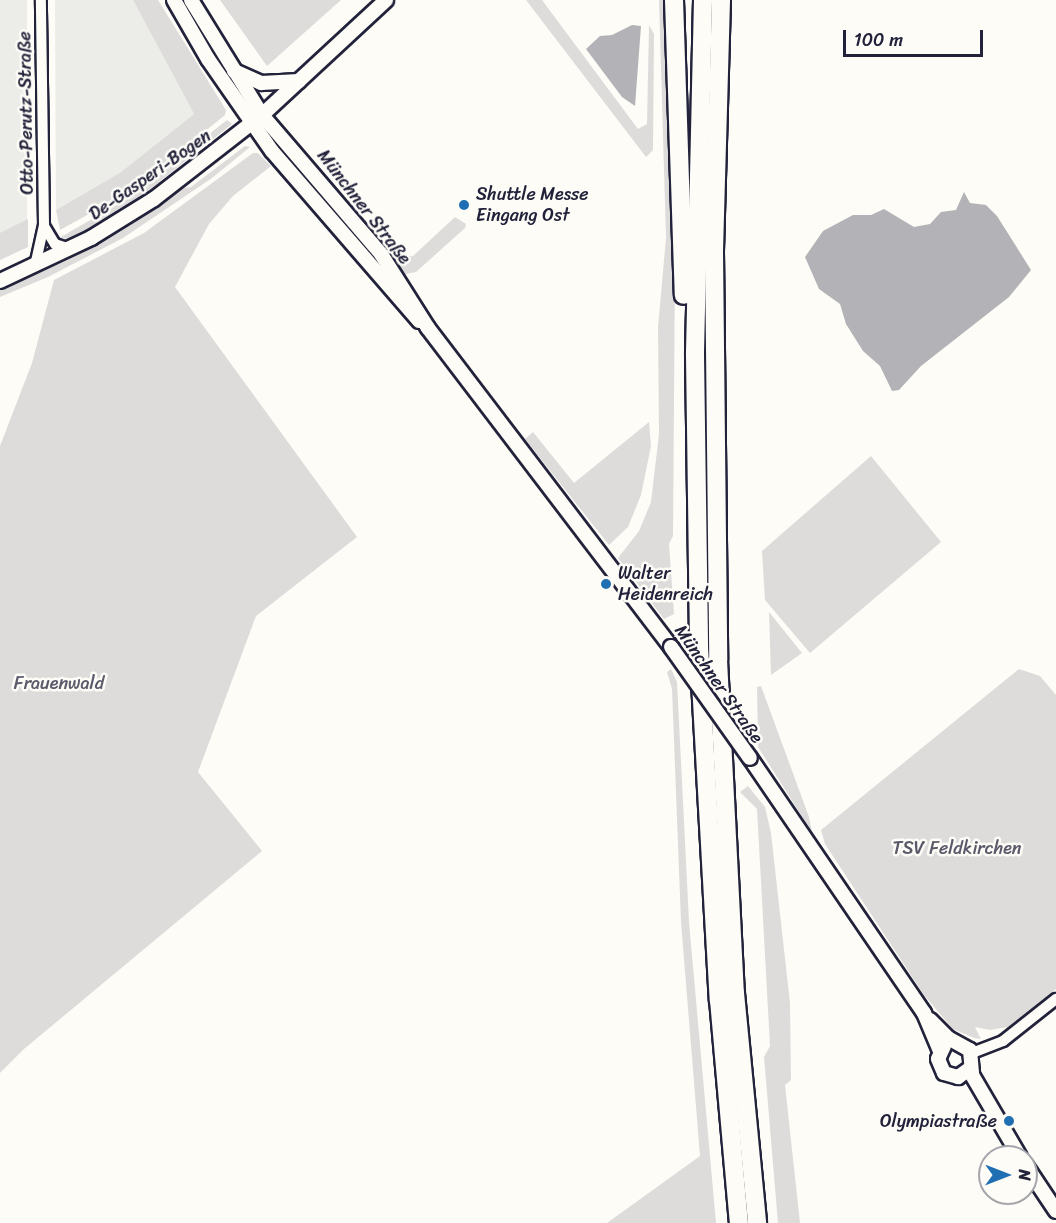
<!DOCTYPE html>
<meta charset="utf-8">
<style>
body{margin:0}
#map{position:relative;width:1056px;height:1223px;overflow:hidden;background:#fdfcf7;font-family:Sriracha,sans-serif}
div>[style]{position:absolute}
.built>*{inset:0;background:#ecece9;transform-origin:0 0}
.green>*{inset:0;background:#dddcdb}
.water>*{inset:0;background:#b2b2b7}
.roads{filter:drop-shadow(2px 0 #22223b) drop-shadow(-2px 0 #22223b) drop-shadow(0 2px #22223b) drop-shadow(0 -2px #22223b)}
.street>*{height:10px;margin:-5px;padding:0 5px;transform-origin:5px;border-radius:5px;background:#fdfcf7}
.secondary>*{height:14px;margin:-7px;padding:0 7px;transform-origin:7px;border-radius:7px;background:#fdfcf7}
.highway>*{height:18px;margin:-9px;padding:0 9px;transform-origin:9px;border-radius:9px;background:#fdfcf7}
.bridges{filter:drop-shadow(2px 0 #22223b) drop-shadow(-2px 0 #22223b) drop-shadow(0 2px #22223b) drop-shadow(0 -2px #22223b)}
.secondary-bridge>*{height:14px;margin:-7px;padding:0 7px;transform-origin:7px;border-radius:7px;background:#fdfcf7}
.dots>*{width:16px;height:16px;translate:-50% -50%;box-sizing:border-box;border:3px solid #fdfcf7;border-radius:50%}
span{translate:-50% -50%;white-space:nowrap;text-align:center;line-height:1.15;-webkit-text-stroke:5px #fdfcf7;paint-order:stroke}
.street-label{font-size:18px;color:#22223b}
.poi-label{font-size:18px;color:#22223b}
.left{translate:0 -50%;text-align:left}
.right{translate:-100% -50%;text-align:right}
.park-label{font-size:18px;color:#5a5a6b}
.north{position:absolute;left:978px;top:1145px;width:60px;height:60px;box-sizing:border-box;background:#fdfcf7;border:2px solid #a5a5ac;border-radius:50%;rotate:90deg;font-size:16px;font-weight:700;line-height:24px;text-align:center;color:#22223b}
.north::after{content:'';display:block;margin:auto;width:21px;height:27px;background:#1f6fb2;clip-path:polygon(50% 0,100% 100%,50% 72%,0 100%)}
.scale{position:absolute;left:843px;top:30px;width:140px;height:27px;box-sizing:border-box;border:3px solid #22223b;border-top:0;padding-left:8px;font-size:18px;line-height:21px;white-space:nowrap;color:#22223b;-webkit-text-stroke:4px #fdfcf7;paint-order:stroke}
</style>
<div id="map">
<div class="built">
<div style="left:0;top:0;width:27px;height:233px"></div>
<div style="clip-path:polygon(55px 0,133px 0,194px 114px,121px 172px,56px 210px)"></div>
</div>
<div class="green">
<div style="clip-path:polygon(133px 0,158px 0,226px 110px,225px 115px,134px 189px,60px 230px,56px 210px,121px 172px,194px 114px)"></div>
<div style="clip-path:polygon(220px 0,341px 0,267px 66px)"></div>
<div style="clip-path:polygon(526px 0,542px 0,638px 129px,647px 124px,649px 25px,654px 34px,653px 150px,646px 157px)"></div>
<div style="clip-path:polygon(659px 0,663px 0,675px 264px,673px 536px,669px 544px,674px 614px,664px 619px,618px 558px,639px 531px,651px 502px,659px 434px,658px 327px,666px 238px)"></div>
<div style="clip-path:polygon(227px 120px,232px 124px,130px 205px,71px 239px,59px 238px,127px 199px)"></div>
<div style="clip-path:polygon(245px 146px,250px 147px,212px 178px,123px 238px,48px 277px,0 297px,0 290px,68px 260px,120px 231px,184px 188px,191px 187px)"></div>
<div style="clip-path:polygon(253px 153px,258px 153px,271px 166px,233px 196px,209px 224px,175px 287px,357px 537px,256px 616px,198px 772px,262px 851px,24px 1049px,0 1073px,0 446px,32px 363px,54px 280px,144px 233px)"></div>
<div style="clip-path:polygon(455px 217px,466px 224px,465px 228px,416px 272px,401px 275px,394px 258px,413px 256px)"></div>
<div style="clip-path:polygon(28px 219px,28px 247px,0 260px,0 233px)"></div>
<div style="clip-path:polygon(649px 422px,651px 446px,641px 495px,628px 527px,609px 545px,525px 439px,533px 432px,574px 483px)"></div>
<div style="clip-path:polygon(871px 456px,941px 542px,810px 653px,765px 600px,762px 551px)"></div>
<div style="clip-path:polygon(769px 612px,802px 653px,771px 675px)"></div>
<div style="clip-path:polygon(671px 669px,677px 682px,689px 922px,716px 1223px,607px 1223px,700px 1156px,681px 922px,672px 689px,667px 672px)"></div>
<div style="clip-path:polygon(1019px 669px,1040px 676px,1056px 695px,1056px 989px,1008px 1027px,990px 1030px,975px 1027px,981px 1039px,974px 1038px,953px 1029px,924px 995px,825px 844px,821px 830px)"></div>
<div style="clip-path:polygon(761px 686px,809px 817px,812px 832px,758px 747px,757px 687px)"></div>
<div style="clip-path:polygon(748px 786px,765px 807px,771px 833px,790px 1003px,791px 1080px,785px 1085px,800px 1223px,778px 1223px,764px 1057px,770px 1046px,757px 809px,740px 792px)"></div>
</div>
<div class="water">
<div style="clip-path:polygon(632px 25px,641px 26px,635px 106px,622px 97px,586px 49px,600px 36px,612px 35px)"></div>
<div style="clip-path:polygon(964px 192px,970px 203px,986px 205px,997px 216px,1031px 270px,1009px 297px,921px 366px,899px 390px,892px 391px,880px 366px,863px 351px,846px 324px,840px 304px,819px 289px,805px 257px,823px 231px,853px 215px,871px 215px,884px 209px,914px 227px,930px 224px,941px 212px,956px 210px)"></div>
</div>
<div class="roads">
<div class="street">
<div style="left:44px;top:226px;width:21px;rotate:59deg"></div>
<div style="left:55px;top:244px;width:16px;rotate:18deg"></div>
<div style="left:35px;top:266px;width:42px;rotate:-77.6deg"></div>
<div style="left:44px;top:225px;width:225px;rotate:-90.8deg"></div>
<div style="left:972px;top:1053px;width:33px;rotate:-21deg"></div>
<div style="left:1003px;top:1041px;width:68px;rotate:-38.4deg"></div>
</div>
<div class="secondary">
<div style="left:174px;top:0;width:68px;rotate:60deg"></div>
<div style="left:208px;top:59px;width:112px;rotate:55.2deg"></div>
<div style="left:272px;top:151px;width:225px;rotate:49.1deg"></div>
<div style="left:191px;top:0;width:135px;rotate:58.3deg"></div>
<div style="left:262px;top:115px;width:183px;rotate:49.4deg"></div>
<div style="left:381px;top:254px;width:88px;rotate:57.6deg"></div>
<div style="left:428px;top:328px;width:401px;rotate:52.7deg"></div>
<div style="left:234px;top:71px;width:30px;rotate:24deg"></div>
<div style="left:261px;top:83px;width:38px;rotate:-3deg"></div>
<div style="left:0;top:281px;width:101px;rotate:-25.3deg"></div>
<div style="left:91px;top:238px;width:74px;rotate:-31.8deg"></div>
<div style="left:154px;top:199px;width:137px;rotate:-37.9deg"></div>
<div style="left:262px;top:115px;width:169px;rotate:-42.8deg"></div>
<div style="left:750px;top:758px;width:309px;rotate:55.7deg"></div>
<div style="left:924px;top:1013px;width:41px;rotate:67.2deg"></div>
<div style="left:930px;top:1020px;width:25px;rotate:45deg"></div>
<div style="left:948px;top:1038px;width:25px;rotate:29deg"></div>
<div style="left:970px;top:1050px;width:25px;rotate:85deg"></div>
<div style="left:972px;top:1075px;width:95px;rotate:59.7deg"></div>
<div style="left:944px;top:1046px;width:14px;rotate:115deg"></div>
<div style="left:938px;top:1059px;width:15px;rotate:67deg"></div>
<div style="left:944px;top:1073px;width:15px;rotate:16deg"></div>
<div style="left:958px;top:1077px;width:16px;rotate:-35deg"></div>
<div style="left:1026px;top:1166px;width:54px;rotate:56.3deg"></div>
</div>
<div class="highway">
<div style="left:674px;top:0;width:295px;rotate:88.1deg"></div>
<div style="left:703px;top:0;width:355px;rotate:91.3deg"></div>
<div style="left:695px;top:355px;width:292px;rotate:89.2deg"></div>
<div style="left:699px;top:647px;width:354px;rotate:86.8deg"></div>
<div style="left:719px;top:1000px;width:224px;rotate:84.9deg"></div>
<div style="left:721px;top:0;width:252px;rotate:91.6deg"></div>
<div style="left:714px;top:252px;width:408px;rotate:89.4deg"></div>
<div style="left:718px;top:660px;width:333px;rotate:87.1deg"></div>
<div style="left:735px;top:993px;width:231px;rotate:84.5deg"></div>
</div>
</div>
<div class="bridges">
<div class="secondary-bridge">
<div style="left:671px;top:647px;width:136px;rotate:54.6deg"></div>
</div>
</div>
<div class="dots">
<div style="left:464px;top:205px;background:#1f6fb2"></div>
<div style="left:606px;top:584px;background:#1f6fb2"></div>
<div style="left:1009px;top:1121px;background:#1f6fb2"></div>
</div>
<div class="street-label">
<span style="left:26px;top:113px;rotate:-91deg">Otto-Perutz-Straße</span>
<span style="left:150px;top:175px;rotate:-35deg">De-Gasperi-Bogen</span>
<span style="left:364px;top:207px;rotate:52deg">Münchner Straße</span>
<span style="left:719px;top:684px;rotate:55deg">Münchner Straße</span>
</div>
<div class="poi-label">
<span class="left" style="left:476px;top:205px">Shuttle Messe<br>Eingang Ost</span>
<span class="left" style="left:618px;top:584px">Walter<br>Heidenreich</span>
<span class="right" style="left:997px;top:1121px">Olympiastraße</span>
</div>
<div class="park-label">
<span style="left:59px;top:683px">Frauenwald</span>
<span style="left:957px;top:848px">TSV Feldkirchen</span>
</div>
<div class="north">N</div>
<div class="scale">100 m</div>
</div>
